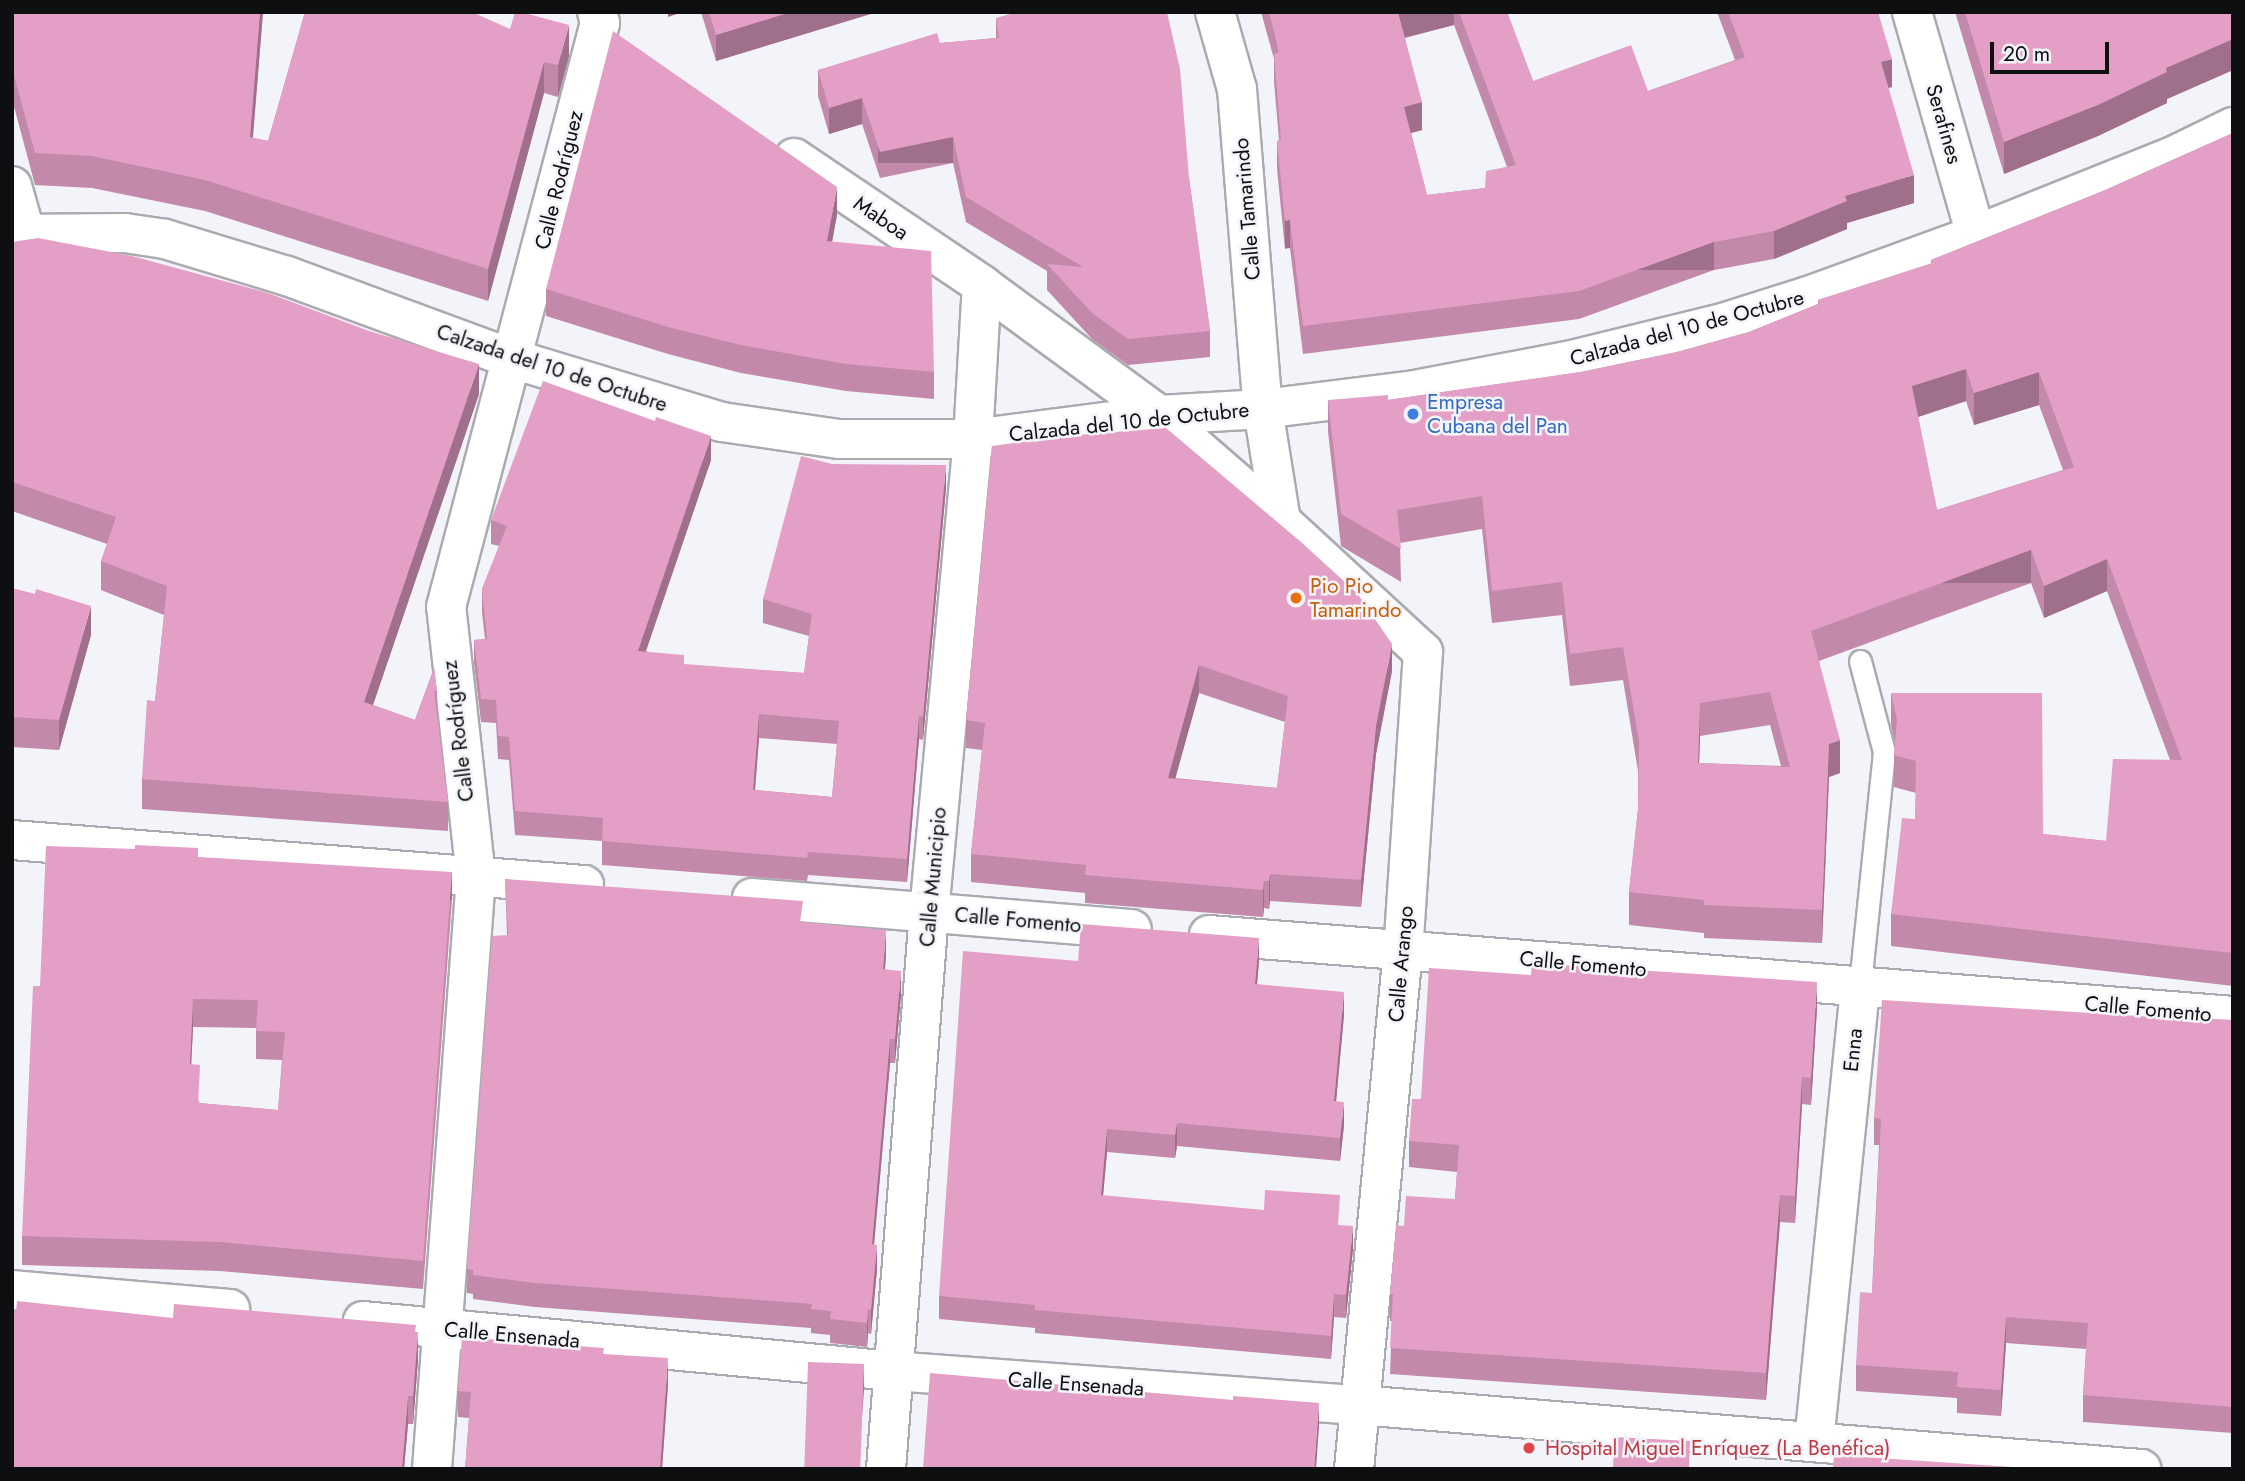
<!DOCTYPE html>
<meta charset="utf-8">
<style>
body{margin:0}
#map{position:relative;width:2245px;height:1481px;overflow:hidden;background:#f3f4f9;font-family:Jost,sans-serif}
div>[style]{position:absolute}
.roads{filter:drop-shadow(2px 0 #aaabb0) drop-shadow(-2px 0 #aaabb0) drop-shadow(0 2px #aaabb0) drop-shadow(0 -2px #aaabb0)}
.lane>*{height:21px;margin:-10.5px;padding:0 10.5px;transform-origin:10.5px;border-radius:10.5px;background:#fff}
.street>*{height:38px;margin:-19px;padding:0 19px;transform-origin:19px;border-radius:19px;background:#fff}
.secondary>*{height:38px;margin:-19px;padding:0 19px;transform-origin:19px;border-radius:19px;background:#fff}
.primary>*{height:38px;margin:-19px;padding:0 19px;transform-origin:19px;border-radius:19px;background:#fff}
.wall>*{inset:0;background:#c389aa}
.shaded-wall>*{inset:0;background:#9f6f8b;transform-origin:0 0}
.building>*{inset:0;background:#e39fc6;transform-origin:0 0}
.dots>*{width:19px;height:19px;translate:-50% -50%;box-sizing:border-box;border:4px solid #f3f4f9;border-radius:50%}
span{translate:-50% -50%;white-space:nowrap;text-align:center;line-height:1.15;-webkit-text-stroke:5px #f3f4f9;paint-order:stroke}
.street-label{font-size:21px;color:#0e0f10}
.shop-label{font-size:21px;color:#366cbe}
.left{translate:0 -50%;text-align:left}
.food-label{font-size:21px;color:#c56008}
.health-label{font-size:21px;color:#be3a42}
.frame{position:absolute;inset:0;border:14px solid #0e0f10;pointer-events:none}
.scale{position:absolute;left:1990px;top:42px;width:119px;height:32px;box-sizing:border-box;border:4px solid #0e0f10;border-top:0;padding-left:9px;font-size:21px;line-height:24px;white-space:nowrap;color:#0e0f10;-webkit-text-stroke:5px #f3f4f9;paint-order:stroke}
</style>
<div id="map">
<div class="roads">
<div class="lane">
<div style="left:1860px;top:661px;width:94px;rotate:75.2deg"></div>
<div style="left:1884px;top:752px;width:235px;rotate:95.9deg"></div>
</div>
<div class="street">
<div style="left:1215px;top:12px;width:80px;rotate:74.1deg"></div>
<div style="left:1237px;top:89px;width:321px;rotate:85.4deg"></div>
<div style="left:1263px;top:409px;width:113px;rotate:80.9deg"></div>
<div style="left:794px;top:158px;width:227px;rotate:34deg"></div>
<div style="left:982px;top:285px;width:220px;rotate:36.3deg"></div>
<div style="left:12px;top:186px;width:48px;rotate:74.2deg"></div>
<div style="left:12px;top:840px;width:574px;rotate:4.5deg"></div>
<div style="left:752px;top:898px;width:381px;rotate:4.7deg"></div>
<div style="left:1209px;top:935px;width:1027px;rotate:4.52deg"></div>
<div style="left:12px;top:1290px;width:219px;rotate:5deg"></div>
<div style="left:363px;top:1321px;width:532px;rotate:5.39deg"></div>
<div style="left:893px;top:1371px;width:467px;rotate:4.2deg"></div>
<div style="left:1359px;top:1405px;width:785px;rotate:4.68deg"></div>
<div style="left:1814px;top:1442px;width:458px;rotate:-84.2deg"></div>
<div style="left:432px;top:1469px;width:594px;rotate:-85.75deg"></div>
<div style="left:476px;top:877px;width:272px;rotate:-96.3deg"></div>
<div style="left:446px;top:607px;width:604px;rotate:-75.23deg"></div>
<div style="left:600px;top:23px;width:11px;rotate:-105deg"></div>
<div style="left:886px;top:1469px;width:558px;rotate:-85.58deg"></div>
<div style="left:929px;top:913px;width:476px;rotate:-84.7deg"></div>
<div style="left:973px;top:439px;width:154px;rotate:-86.7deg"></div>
</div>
<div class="secondary">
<div style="left:1912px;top:12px;width:232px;rotate:74deg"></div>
<div style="left:1159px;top:415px;width:162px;rotate:41deg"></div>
<div style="left:1281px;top:521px;width:193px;rotate:42.7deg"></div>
<div style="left:1423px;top:652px;width:299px;rotate:93.8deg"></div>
<div style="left:1403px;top:950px;width:521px;rotate:95.39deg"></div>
</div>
<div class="primary">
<div style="left:12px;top:234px;width:113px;rotate:-0.5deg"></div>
<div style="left:125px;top:233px;width:40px;rotate:8.5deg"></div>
<div style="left:165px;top:239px;width:127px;rotate:16.9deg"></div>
<div style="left:287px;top:276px;width:241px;rotate:20.2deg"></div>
<div style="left:513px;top:359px;width:218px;rotate:16.8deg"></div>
<div style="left:722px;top:422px;width:118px;rotate:8.3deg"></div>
<div style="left:839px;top:439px;width:134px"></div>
<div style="left:973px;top:439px;width:188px;rotate:-7.4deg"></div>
<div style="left:1159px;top:415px;width:104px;rotate:-3.3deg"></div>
<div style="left:1263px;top:409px;width:153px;rotate:-7.1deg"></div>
<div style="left:1415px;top:390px;width:160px;rotate:-10.8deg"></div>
<div style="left:1572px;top:360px;width:151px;rotate:-13.8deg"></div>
<div style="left:1719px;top:324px;width:93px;rotate:-17.5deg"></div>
<div style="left:1808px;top:296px;width:179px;rotate:-20deg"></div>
<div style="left:1976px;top:235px;width:210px;rotate:-21.8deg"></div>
<div style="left:2171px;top:157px;width:69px;rotate:-25.8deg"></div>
</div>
</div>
<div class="wall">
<div style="clip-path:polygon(12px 12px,263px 12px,253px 138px,268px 141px,305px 12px,569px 56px,558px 97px,544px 93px,488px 301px,205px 211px,92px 188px,35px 185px,12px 99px)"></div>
<div style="clip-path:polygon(701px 12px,877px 12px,716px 61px)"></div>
<div style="clip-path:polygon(evenodd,1261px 12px,1507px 12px,1533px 81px,1648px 91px,1735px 60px,1717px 12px,1878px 12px,1892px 87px,1888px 88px,1914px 203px,1847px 223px,1847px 229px,1774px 259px,1714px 270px,1579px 319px,1303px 354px,1290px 248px,1285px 249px,1277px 169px,1277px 141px,1279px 140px,1274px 82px,1274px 59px,1261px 12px,1454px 25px,1507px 167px,1485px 188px,1427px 195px,1411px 133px,1422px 130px,1405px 38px,1454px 25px)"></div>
<div style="clip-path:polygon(1955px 12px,2233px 12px,2233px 70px,2167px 99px,2167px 103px,2098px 136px,2004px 174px)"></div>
<div style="clip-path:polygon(996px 18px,1189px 178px,1210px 331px,1210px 357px,1128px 365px,1092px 339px,1047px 290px,1047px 271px,966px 222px,953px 163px,880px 178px,862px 124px,829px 134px,818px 96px,818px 70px,940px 43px,996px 38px)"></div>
<div style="clip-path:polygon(evenodd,2233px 133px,2233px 986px,1891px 946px,1891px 914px,1915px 819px,1916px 793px,1894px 787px,1894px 755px,1895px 743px,1891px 725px,1891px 693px,2043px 834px,2106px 841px,2170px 760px,2107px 591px,2044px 618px,2031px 583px,1819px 661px,1840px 773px,1829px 777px,1822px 943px,1704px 938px,1704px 933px,1629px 925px,1629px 892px,1638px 809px,1638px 771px,1623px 680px,1570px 686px,1562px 615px,1492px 623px,1482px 529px,1400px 543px,1401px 582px,1341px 546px,1328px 432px,1328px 400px,1388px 400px,1581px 372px,1677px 352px,1749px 332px,1818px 304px,1818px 300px,1931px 264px,1931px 260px,2103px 191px,2233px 133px,1966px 401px,1974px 425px,2039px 405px,2063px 470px,1937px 510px,1918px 417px,1966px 401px,2233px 133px,1770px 725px,1781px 766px,1699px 763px,1700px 736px,1770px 725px)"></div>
<div style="clip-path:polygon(837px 215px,832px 241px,934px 372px,934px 399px,846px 391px,741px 373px,668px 354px,546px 316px,546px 289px)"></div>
<div style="clip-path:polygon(12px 242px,479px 394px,373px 705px,415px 720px,434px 668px,437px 691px,437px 713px,448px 802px,448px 831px,142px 809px,142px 779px,155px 701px,164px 615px,101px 590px,101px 561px,107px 544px,12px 511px)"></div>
<div style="clip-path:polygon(evenodd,992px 446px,1392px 671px,1376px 754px,1361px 907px,1270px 901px,1269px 909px,1264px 908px,1263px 917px,1085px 903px,1085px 893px,971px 882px,971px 854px,982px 750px,966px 748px,966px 720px,992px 446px,1199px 693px,1285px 722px,1277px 788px,1175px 778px,1199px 693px)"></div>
<div style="clip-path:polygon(evenodd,711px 460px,646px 651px,684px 665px,804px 673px,809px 636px,763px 623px,763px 599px,832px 464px,946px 488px,923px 740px,919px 739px,907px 882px,808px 875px,807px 881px,602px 865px,602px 841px,515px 835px,509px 760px,498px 759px,496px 723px,481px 722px,474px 663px,474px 640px,485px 639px,482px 613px,482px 589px,499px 546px,491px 544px,491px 520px,711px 460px,759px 738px,837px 744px,832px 797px,755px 790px,759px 738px)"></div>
<div style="clip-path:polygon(12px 588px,91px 635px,59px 750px,12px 747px)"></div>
<div style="clip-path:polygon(evenodd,198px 857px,452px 900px,423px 1289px,220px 1271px,22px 1265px,22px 1236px,198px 857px,193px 1027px,256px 1028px,256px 1059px,282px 1060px,278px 1110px,199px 1103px,191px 1064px,193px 1027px)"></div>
<div style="clip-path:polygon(505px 879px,803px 922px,886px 954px,885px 970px,901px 995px,895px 1063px,890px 1063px,874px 1244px,877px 1269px,871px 1334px,868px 1333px,867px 1347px,830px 1343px,830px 1335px,811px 1333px,811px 1328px,535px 1307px,473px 1299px,473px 1294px,467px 1293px,467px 1269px,507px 935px)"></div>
<div style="clip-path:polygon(1078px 961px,1259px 961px,1257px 984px,1344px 1015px,1336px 1101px,1344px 1125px,1340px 1161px,1177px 1146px,1175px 1158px,1107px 1152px,1103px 1196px,1340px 1225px,1353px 1249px,1346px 1318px,1334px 1317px,1331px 1359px,1035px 1333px,1035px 1328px,939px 1319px,939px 1296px)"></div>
<div style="clip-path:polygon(1817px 1008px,1811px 1105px,1802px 1104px,1795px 1223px,1780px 1222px,1766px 1400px,1390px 1374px,1392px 1321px,1390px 1321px,1390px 1294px,1404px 1226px,1455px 1199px,1457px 1172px,1409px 1167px,1409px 1141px,1421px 1099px)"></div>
<div style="clip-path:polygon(2171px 1018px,2233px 1020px,2233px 1433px,2083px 1422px,2083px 1395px,2086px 1349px,2006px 1343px,2001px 1416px,1957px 1413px,1957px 1398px,1856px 1391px,1856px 1365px,1872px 1293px,1879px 1145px,1874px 1145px,1874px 1118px)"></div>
<div style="clip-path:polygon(173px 1318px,416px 1332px,418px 1360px,413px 1424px,408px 1424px,404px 1469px,12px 1469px)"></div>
<div style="clip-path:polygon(604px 1354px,668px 1384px,662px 1469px,465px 1469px,469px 1418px,458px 1417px,458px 1391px)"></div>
</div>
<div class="shaded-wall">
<div style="clip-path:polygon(260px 12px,263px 12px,250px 169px,250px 137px)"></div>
<div style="clip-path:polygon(668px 12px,683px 12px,668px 17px)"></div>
<div style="clip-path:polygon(791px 12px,877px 12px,716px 61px,716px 35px)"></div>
<div style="clip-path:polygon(1398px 12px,1454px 12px,1454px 25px,1398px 39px)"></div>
<div style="clip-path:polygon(569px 25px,569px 56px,558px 97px,558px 65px)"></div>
<div style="clip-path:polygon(2233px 39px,2233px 70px,2167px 99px,2167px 103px,2098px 136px,2004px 174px,2004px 142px,2166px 68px)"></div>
<div style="clip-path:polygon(1892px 59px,1892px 87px,1881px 90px,1881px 62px)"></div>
<div style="clip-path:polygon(544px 62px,544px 93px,488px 301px,488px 269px)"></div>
<div style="clip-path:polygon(862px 98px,862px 124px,829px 134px,829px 108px)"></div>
<div style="clip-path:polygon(1422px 102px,1422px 130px,1404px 135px,1404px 107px)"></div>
<div style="left:953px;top:137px;width:26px;height:75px;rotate:90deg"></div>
<div style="clip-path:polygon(1914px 175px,1914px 203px,1847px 223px,1847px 229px,1774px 259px,1774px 231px,1845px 196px)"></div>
<div style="clip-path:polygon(837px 187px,837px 215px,827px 269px,827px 241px)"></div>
<div style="left:1290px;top:220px;width:28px;height:5px;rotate:90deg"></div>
<div style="left:1714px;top:242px;width:28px;height:144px;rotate:90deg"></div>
<div style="clip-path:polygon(479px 364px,479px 394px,364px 731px,364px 702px)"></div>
<div style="clip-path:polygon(1966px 369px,1966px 401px,1912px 419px,1912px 386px)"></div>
<div style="clip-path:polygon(2039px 372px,2039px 405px,1974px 425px,1974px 393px)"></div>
<div style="clip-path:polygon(711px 436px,711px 460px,638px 674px,638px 651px)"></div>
<div style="clip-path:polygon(946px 465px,946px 488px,923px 740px,923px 717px)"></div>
<div style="left:2031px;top:550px;width:33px;height:234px;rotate:90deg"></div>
<div style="clip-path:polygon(2107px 559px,2107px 591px,2044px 618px,2044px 586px)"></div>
<div style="clip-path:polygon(91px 606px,91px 635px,59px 750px,59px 720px)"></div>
<div style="clip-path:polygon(1392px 644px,1392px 671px,1376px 754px,1361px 907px,1361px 880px,1376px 726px)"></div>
<div style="clip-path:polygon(1199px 665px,1199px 693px,1168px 805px,1168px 778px)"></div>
<div style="clip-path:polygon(1700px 703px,1700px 736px,1698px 796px,1698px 763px)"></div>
<div style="clip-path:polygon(759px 714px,759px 738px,753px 814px,753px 790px)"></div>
<div style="clip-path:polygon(919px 716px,919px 739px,907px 882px,907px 859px)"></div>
<div style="clip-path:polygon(1840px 740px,1840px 773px,1829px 777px,1822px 943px,1822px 910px,1829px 744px)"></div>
<div style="left:452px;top:872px;width:28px;height:390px;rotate:90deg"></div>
<div style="clip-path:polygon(1270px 874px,1270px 901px,1269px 909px,1269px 881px)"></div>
<div style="clip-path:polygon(1264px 881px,1264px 908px,1263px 917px,1263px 890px)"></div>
<div style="clip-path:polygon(886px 930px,886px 954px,883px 993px,883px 969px)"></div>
<div style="clip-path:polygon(1259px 938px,1259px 961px,1255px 1007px,1255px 984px)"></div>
<div style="clip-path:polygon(901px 971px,901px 995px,895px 1063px,895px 1039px)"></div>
<div style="clip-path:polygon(1817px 982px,1817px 1008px,1811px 1105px,1811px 1078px)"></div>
<div style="clip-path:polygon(1344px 992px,1344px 1015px,1334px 1124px,1334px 1101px)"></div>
<div style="clip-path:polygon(193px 999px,193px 1027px,190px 1092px,190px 1064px)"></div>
<div style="clip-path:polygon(890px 1039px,890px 1063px,872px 1268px,872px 1244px)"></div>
<div style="clip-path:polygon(1802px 1077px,1802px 1104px,1795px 1223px,1795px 1196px)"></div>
<div style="clip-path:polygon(1344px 1102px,1344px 1125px,1340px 1161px,1340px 1138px)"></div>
<div style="clip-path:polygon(1177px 1123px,1177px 1146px,1175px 1158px,1175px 1135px)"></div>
<div style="clip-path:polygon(1107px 1129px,1107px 1152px,1101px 1218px,1101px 1195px)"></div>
<div style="clip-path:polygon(1780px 1195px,1780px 1222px,1766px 1400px,1766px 1373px)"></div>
<div style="clip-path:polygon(1353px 1226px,1353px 1249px,1346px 1318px,1346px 1295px)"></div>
<div style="clip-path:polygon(877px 1245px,877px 1269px,871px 1334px,871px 1310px)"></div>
<div style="clip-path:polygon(1334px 1294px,1334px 1317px,1331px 1359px,1331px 1336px)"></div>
<div style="clip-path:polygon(868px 1309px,868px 1333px,867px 1347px,867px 1323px)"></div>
<div style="clip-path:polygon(2006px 1317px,2006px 1343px,2001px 1416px,2001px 1390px)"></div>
<div style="clip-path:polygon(418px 1332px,418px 1360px,413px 1424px,413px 1396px)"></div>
<div style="clip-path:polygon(668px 1358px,668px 1384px,662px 1469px,660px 1469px)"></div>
<div style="clip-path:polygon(864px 1364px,864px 1390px,858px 1469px,856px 1469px)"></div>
<div style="clip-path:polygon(408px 1396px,408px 1424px,404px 1469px,402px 1469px)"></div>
<div style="clip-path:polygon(1319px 1403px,1319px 1426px,1316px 1469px,1314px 1469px)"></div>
</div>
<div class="building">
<div style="clip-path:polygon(12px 12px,260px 12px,250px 137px,268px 141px,305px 12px,472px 12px,510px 29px,515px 12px,521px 12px,569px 25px,558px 65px,544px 62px,488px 269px,205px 180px,92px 156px,35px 153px,12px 68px)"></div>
<div style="clip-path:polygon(709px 12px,791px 12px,716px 35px)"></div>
<div style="clip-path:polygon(1017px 12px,1167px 12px,1180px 69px,1189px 178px,1210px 331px,1128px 339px,1092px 313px,1047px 264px,1083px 267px,966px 197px,953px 137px,880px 152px,862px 98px,829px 108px,818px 70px,937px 33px,940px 43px,999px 38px,996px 18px)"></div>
<div style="clip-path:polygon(1269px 12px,1398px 12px,1422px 102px,1404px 107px,1427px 195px,1485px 188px,1486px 171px,1516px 165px,1459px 12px,1507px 12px,1533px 81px,1631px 45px,1648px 91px,1745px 57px,1728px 12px,1878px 12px,1892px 59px,1881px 62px,1914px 175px,1845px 196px,1847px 201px,1774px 231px,1714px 242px,1579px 291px,1303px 326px,1290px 220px,1285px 221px,1277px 141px,1281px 140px,1274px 54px,1279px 52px)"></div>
<div style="clip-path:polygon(1965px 12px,2233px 12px,2233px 39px,2166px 68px,2167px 72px,2098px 105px,2004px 142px)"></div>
<div style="clip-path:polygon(613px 31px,837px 187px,827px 241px,931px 251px,934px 372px,846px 364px,741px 345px,668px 327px,546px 289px)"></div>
<div style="clip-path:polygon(evenodd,2233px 133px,2233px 953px,1891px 914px,1902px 818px,1915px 819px,1916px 761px,1894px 755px,1897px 720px,1891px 693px,2042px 693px,2043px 834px,2106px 841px,2113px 759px,2182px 760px,2107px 559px,2044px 586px,2031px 550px,1811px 631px,1840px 740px,1829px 744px,1822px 910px,1704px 905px,1704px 900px,1629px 892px,1638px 809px,1639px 741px,1623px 647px,1570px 654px,1562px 582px,1492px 591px,1482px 496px,1397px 510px,1401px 549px,1341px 514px,1328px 400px,1388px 395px,1388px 400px,1581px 372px,1677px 352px,1749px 332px,1819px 304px,1818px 300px,1932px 263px,1931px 260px,2103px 191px,2233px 133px,1966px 369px,1974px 393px,2039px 372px,2074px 467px,1937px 510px,1912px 386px,1966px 369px,2233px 133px,1770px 692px,1790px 767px,1698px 763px,1700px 703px,1770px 692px)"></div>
<div style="clip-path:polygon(38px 238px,132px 256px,268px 293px,369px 331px,479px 364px,364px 702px,415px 720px,434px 668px,437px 691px,434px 691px,448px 802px,142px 779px,147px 700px,155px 701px,167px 586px,101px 561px,116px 517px,12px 482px,12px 242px)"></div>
<div style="clip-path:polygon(evenodd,543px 381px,655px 421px,656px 417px,711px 436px,638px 651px,684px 655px,684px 664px,804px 673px,812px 614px,763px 599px,801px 456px,832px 464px,946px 465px,923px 717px,919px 716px,907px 859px,808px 852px,807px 858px,602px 841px,603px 818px,515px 811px,509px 737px,498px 736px,496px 700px,481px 699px,474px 640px,487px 639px,482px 589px,507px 526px,491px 520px,543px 381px,759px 714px,839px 721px,832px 797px,753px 790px,759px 714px)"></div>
<div style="clip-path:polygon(evenodd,1166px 428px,1301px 542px,1357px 593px,1392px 644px,1376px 726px,1361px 880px,1270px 874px,1269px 881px,1264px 881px,1263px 890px,1085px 875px,1086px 865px,971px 854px,985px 723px,966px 720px,992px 446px,1063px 436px,1166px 428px,1199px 665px,1288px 696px,1277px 788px,1168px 778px,1199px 665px)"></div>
<div style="clip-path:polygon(12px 588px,35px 594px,36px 589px,91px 606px,59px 720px,12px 717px)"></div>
<div style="clip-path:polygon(evenodd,135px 845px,198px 848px,198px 857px,452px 872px,423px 1261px,220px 1242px,22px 1236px,33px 986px,40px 986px,46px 846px,135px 849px,135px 845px,193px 999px,258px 1000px,256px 1031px,285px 1032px,278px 1110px,198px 1103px,200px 1065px,190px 1064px,193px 999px)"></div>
<div style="clip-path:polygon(505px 879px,803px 901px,800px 922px,886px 930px,883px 969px,901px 971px,895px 1039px,890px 1039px,872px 1244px,877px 1245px,871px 1310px,868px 1309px,867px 1323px,830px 1319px,831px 1311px,811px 1309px,812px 1304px,535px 1283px,473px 1275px,473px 1270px,467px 1269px,492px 936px,508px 935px)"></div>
<div style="clip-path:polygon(1081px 924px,1259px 938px,1255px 984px,1344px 992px,1334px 1101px,1344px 1102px,1340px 1138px,1177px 1123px,1175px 1135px,1107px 1129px,1101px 1195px,1264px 1210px,1265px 1190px,1340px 1195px,1338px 1225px,1353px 1226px,1346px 1295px,1334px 1294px,1331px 1336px,1035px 1310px,1035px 1305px,939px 1296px,963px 951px,1078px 961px)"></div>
<div style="clip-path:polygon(1532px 963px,1817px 982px,1811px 1078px,1802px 1077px,1795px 1196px,1780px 1195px,1766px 1373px,1390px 1348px,1393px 1294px,1390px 1294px,1396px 1225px,1404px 1226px,1406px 1196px,1455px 1199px,1459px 1145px,1409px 1141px,1412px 1099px,1421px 1099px,1429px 968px,1531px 975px)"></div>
<div style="clip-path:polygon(1882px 1000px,2171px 1018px,2233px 1020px,2233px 1407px,2083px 1395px,2088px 1323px,2006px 1317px,2001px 1390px,1957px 1387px,1958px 1372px,1856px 1365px,1860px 1292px,1872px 1293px,1881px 1119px,1874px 1118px)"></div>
<div style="clip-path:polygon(17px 1301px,173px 1318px,174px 1304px,416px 1325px,415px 1332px,418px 1332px,413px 1396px,408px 1396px,402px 1469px,12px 1469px,12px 1310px,16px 1311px)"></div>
<div style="clip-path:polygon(462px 1337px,604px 1348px,603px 1354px,668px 1358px,660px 1469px,465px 1469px,471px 1392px,458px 1391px)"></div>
<div style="left:808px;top:1362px;width:56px;height:107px;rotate:2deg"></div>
<div style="clip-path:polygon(930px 1373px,1233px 1400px,1233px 1396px,1319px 1403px,1314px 1469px,923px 1469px)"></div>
<div style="clip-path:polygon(1614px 1437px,1690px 1441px,1689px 1469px,1692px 1469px,1613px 1469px)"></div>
<div style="clip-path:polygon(1834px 1455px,2042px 1469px,1833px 1469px)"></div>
</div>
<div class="dots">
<div style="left:1413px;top:414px;background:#3f7fe0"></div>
<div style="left:1296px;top:598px;background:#e8710a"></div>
<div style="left:1529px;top:1448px;background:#e0444e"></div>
</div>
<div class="street-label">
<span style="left:1944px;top:124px;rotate:74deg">Serafines</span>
<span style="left:559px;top:180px;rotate:-76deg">Calle Rodríguez</span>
<span style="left:1247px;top:209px;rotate:-95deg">Calle Tamarindo</span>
<span style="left:881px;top:218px;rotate:34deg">Maboa</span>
<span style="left:1687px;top:328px;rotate:-15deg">Calzada del 10 de Octubre</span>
<span style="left:552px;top:368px;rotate:18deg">Calzada del 10 de Octubre</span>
<span style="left:1129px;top:422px;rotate:-6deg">Calzada del 10 de Octubre</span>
<span style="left:458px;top:731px;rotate:-97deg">Calle Rodríguez</span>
<span style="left:933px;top:877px;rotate:-85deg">Calle Municipio</span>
<span style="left:1018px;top:920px;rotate:5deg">Calle Fomento</span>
<span style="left:1401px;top:964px;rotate:-85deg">Calle Arango</span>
<span style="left:1583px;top:964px;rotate:5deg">Calle Fomento</span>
<span style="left:2148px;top:1009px;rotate:5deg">Calle Fomento</span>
<span style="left:1853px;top:1050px;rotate:-84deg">Enna</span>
<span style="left:512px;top:1335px;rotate:5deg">Calle Ensenada</span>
<span style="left:1076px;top:1384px;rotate:4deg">Calle Ensenada</span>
</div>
<div class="shop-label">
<span class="left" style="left:1427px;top:414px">Empresa<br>Cubana del Pan</span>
</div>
<div class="food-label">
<span class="left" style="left:1310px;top:598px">Pio Pio<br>Tamarindo</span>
</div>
<div class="health-label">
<span class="left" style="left:1545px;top:1448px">Hospital Miguel Enríquez (La Benéfica)</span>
</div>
<div class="frame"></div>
<div class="scale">20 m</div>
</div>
